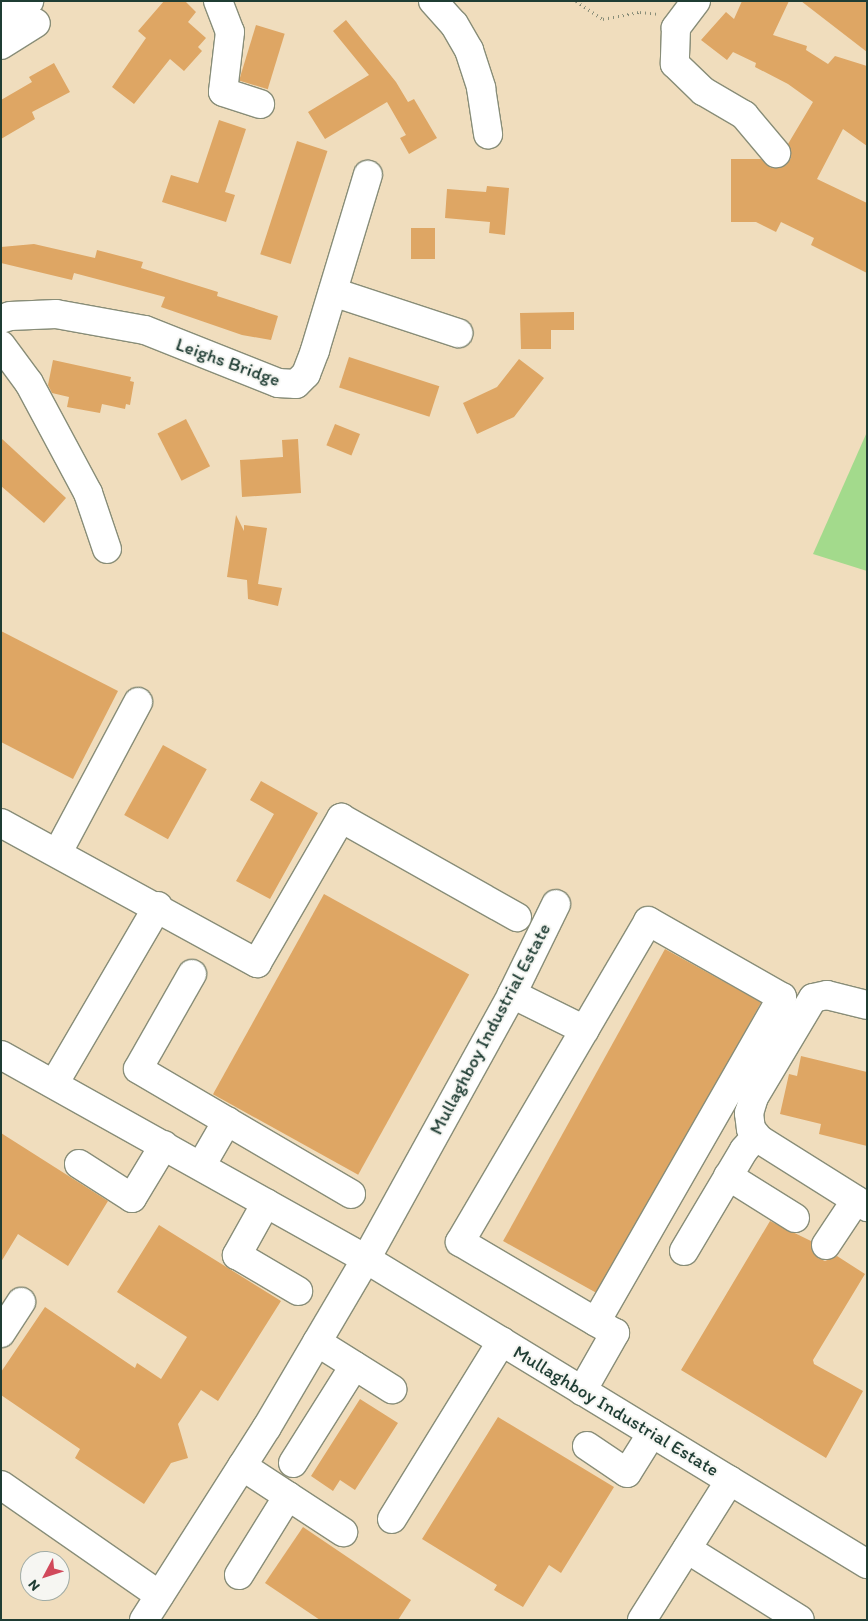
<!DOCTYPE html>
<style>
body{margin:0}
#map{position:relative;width:868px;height:1621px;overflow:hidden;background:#f0ddbd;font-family:Itim,sans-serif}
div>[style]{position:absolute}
.green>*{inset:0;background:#a3da8c}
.building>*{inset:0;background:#dea664;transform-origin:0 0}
.path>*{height:3px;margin-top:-1.5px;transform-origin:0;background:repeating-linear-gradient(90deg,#888d78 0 1px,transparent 0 5px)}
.roads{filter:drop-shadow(1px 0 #888d78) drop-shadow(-1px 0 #888d78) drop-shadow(0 1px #888d78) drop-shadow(0 -1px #888d78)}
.minor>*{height:28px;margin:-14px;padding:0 14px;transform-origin:14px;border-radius:14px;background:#fff}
span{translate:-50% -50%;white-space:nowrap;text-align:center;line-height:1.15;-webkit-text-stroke:4px #f6f6f2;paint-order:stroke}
.street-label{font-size:19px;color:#1f3d34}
.frame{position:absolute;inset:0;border:2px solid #1f3d34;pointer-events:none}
.north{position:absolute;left:20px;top:1551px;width:50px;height:50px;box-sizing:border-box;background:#f6f6f2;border:1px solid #a0aca6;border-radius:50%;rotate:230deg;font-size:14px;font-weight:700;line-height:20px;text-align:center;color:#1f3d34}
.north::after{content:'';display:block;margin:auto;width:18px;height:22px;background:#d1495b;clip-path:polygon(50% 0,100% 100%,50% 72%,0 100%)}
</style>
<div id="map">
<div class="green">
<div style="clip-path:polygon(867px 432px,867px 571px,813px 554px)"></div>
</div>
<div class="building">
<div style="clip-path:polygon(164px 1px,185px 1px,196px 12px,188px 22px,206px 38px,198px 47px,202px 51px,184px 71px,170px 59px,134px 104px,112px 87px,146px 38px,138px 31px)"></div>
<div style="clip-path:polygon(742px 1px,789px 1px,773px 35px,807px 46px,806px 50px,828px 64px,835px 56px,867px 66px,867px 146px,843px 129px,817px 179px,867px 203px,867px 273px,811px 245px,814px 238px,781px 222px,776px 232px,756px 222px,731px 222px,731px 159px,761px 159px,771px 168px,786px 165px,791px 158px,788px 144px,813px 102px,788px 84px,755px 67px,756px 63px,733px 52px,727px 60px,701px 40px,726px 12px,734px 19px)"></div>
<div style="clip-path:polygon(801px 1px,867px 1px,867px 52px)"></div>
<div style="clip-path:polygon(346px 20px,396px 82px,408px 102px,414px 99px,437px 138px,409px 154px,400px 138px,406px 135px,387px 102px,325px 139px,308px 112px,369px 75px,333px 31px)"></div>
<div style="left:256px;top:25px;width:30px;height:58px;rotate:17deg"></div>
<div style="clip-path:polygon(54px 63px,70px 92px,32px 112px,35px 119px,1px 139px,1px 100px,32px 82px,29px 77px)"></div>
<div style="clip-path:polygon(219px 120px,246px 129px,225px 192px,235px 195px,226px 222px,162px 202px,171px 175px,198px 183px)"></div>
<div style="left:297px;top:141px;width:32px;height:119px;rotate:18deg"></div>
<div style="clip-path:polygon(487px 186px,509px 188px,505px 235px,489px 233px,490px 222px,445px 218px,447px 189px,486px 192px)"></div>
<div style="left:411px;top:228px;width:24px;height:31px"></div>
<div style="clip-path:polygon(34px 244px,95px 258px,97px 250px,143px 262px,141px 268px,218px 292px,217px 296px,278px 316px,271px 340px,242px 335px,161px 307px,165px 297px,74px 273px,72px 280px,1px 263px,1px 247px)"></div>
<div style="clip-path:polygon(574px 312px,574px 330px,551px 330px,551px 349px,521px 349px,520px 313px)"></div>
<div style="left:349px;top:357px;width:95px;height:32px;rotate:18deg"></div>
<div style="clip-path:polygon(519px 359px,544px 378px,514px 417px,477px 434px,463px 403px,497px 387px)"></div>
<div style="clip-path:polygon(53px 360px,131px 377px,130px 381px,134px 382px,130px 405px,126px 404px,125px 409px,102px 404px,100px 413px,67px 407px,69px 397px,52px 393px,48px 385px)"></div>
<div style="left:186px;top:419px;width:53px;height:32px;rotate:63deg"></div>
<div style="left:335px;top:424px;width:27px;height:23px;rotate:22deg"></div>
<div style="clip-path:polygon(1px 438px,66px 498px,44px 523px,1px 486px)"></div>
<div style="clip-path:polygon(298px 439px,301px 493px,242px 497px,240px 460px,283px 457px,282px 440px)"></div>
<div style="clip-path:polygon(236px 515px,244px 531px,244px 525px,267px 528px,258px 584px,282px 588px,278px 606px,248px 599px,247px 580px,227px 577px)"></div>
<div style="clip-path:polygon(1px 631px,118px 691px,73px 779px,1px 742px)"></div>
<div style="left:163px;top:745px;width:50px;height:80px;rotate:29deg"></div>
<div style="clip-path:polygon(261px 781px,318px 813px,270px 899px,236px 881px,274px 814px,250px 800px)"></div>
<div style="left:324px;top:894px;width:166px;height:229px;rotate:29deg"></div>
<div style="left:665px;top:949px;width:110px;height:334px;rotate:29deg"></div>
<div style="clip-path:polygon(801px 1056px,867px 1072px,867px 1146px,819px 1134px,821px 1124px,780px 1114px,789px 1074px,797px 1076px)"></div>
<div style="clip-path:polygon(1px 1133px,108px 1201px,68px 1266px,18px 1234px,1px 1262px)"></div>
<div style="clip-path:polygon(770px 1221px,811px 1241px,812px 1251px,818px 1258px,825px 1261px,837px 1256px,865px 1274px,813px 1360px,814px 1364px,863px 1391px,826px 1458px,681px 1370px)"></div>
<div style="clip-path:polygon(159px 1225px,281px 1301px,218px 1401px,201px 1390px,178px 1424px,188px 1458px,171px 1463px,144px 1504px,75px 1458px,80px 1449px,1px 1395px,1px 1372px,45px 1307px,135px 1368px,137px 1363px,161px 1379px,187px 1337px,117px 1292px)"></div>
<div style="clip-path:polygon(360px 1399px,398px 1423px,355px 1490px,340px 1480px,333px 1491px,311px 1476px)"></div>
<div style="clip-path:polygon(498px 1417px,614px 1487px,561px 1573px,549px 1565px,523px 1607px,494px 1590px,497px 1585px,422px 1539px)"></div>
<div style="clip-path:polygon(303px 1527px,411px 1600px,398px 1620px,320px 1620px,265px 1583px)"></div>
</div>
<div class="path">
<div style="left:576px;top:1px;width:32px;rotate:34deg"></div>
<div style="left:603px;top:19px;width:38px;rotate:-11deg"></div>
<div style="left:640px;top:12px;width:18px;rotate:6deg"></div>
</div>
<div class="roads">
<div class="minor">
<div style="left:218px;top:1px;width:33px;rotate:69deg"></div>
<div style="left:230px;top:32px;width:60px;rotate:96.7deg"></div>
<div style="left:223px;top:92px;width:39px;rotate:18deg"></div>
<div style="left:433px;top:1px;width:31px;rotate:48deg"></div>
<div style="left:454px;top:24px;width:30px;rotate:60deg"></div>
<div style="left:469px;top:50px;width:40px;rotate:72deg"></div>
<div style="left:481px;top:88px;width:47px;rotate:81.3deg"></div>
<div style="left:696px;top:1px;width:34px;rotate:127deg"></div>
<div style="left:676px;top:28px;width:36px;rotate:92deg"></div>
<div style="left:675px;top:64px;width:39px;rotate:44deg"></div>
<div style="left:703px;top:91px;width:48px;rotate:30.3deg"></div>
<div style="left:744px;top:115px;width:50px;rotate:49.9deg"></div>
<div style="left:1px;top:16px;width:32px;rotate:-28deg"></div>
<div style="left:1px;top:45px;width:41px;rotate:-32.2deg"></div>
<div style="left:333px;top:292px;width:132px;rotate:18.2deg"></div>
<div style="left:1px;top:319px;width:9px;rotate:-18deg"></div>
<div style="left:10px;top:316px;width:46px;rotate:-2.5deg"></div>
<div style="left:56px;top:314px;width:90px;rotate:10.2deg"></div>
<div style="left:145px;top:330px;width:143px;rotate:21.7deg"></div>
<div style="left:278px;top:383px;width:18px;rotate:3deg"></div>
<div style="left:296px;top:384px;width:14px;rotate:-45deg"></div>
<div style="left:306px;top:374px;width:26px;rotate:-69deg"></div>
<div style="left:315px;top:350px;width:183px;rotate:-73.2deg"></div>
<div style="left:1px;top:345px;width:47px;rotate:53.6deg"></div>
<div style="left:29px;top:383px;width:125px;rotate:61.8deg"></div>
<div style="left:88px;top:493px;width:59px;rotate:71.3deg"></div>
<div style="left:1px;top:823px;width:292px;rotate:28.7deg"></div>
<div style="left:257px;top:963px;width:168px;rotate:-59.9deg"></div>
<div style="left:341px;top:818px;width:202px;rotate:29.4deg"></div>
<div style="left:58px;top:852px;width:170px;rotate:-61.9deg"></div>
<div style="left:192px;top:974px;width:109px;rotate:119.6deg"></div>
<div style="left:138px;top:1069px;width:247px;rotate:30.4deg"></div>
<div style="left:512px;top:994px;width:81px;rotate:26.3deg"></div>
<div style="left:867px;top:1005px;width:41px;rotate:-166deg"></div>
<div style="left:827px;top:995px;width:14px;rotate:168deg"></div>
<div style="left:813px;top:998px;width:115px;rotate:120.8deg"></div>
<div style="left:754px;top:1097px;width:17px;rotate:107deg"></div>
<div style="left:749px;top:1113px;width:16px;rotate:83deg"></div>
<div style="left:751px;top:1129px;width:13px;rotate:51deg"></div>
<div style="left:759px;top:1139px;width:128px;rotate:32.2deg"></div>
<div style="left:1px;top:1055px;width:418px;rotate:29.2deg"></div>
<div style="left:366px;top:1259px;width:587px;rotate:31.33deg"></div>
<div style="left:54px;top:1084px;width:206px;rotate:-59.7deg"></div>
<div style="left:79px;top:1164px;width:63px;rotate:32.7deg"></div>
<div style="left:132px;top:1198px;width:62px;rotate:-58.9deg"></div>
<div style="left:201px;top:1166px;width:52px;rotate:-60deg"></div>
<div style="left:728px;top:1176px;width:79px;rotate:32.1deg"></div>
<div style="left:266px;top:1203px;width:60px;rotate:119.1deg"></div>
<div style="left:237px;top:1255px;width:71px;rotate:30.5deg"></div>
<div style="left:826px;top:1245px;width:54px;rotate:-56.3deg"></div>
<div style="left:684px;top:1251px;width:117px;rotate:-59.3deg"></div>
<div style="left:744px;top:1150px;width:18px;rotate:-49deg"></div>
<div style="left:1px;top:1333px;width:37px;rotate:-57deg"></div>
<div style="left:317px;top:1342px;width:89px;rotate:32.1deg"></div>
<div style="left:582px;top:1391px;width:67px;rotate:-60.4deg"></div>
<div style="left:615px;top:1333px;width:22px;rotate:-150deg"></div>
<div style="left:596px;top:1322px;width:158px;rotate:-149.5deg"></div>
<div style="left:460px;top:1242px;width:372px;rotate:-59.6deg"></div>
<div style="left:648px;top:921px;width:154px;rotate:29.6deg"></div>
<div style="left:782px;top:997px;width:374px;rotate:119.8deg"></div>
<div style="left:587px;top:1446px;width:48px;rotate:34deg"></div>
<div style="left:627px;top:1473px;width:47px;rotate:-58deg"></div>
<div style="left:293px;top:1463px;width:115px;rotate:-57.8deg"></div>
<div style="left:242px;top:1466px;width:121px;rotate:33.2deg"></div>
<div style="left:1px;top:1485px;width:193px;rotate:34.8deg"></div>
<div style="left:392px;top:1519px;width:209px;rotate:-58.3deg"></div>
<div style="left:687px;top:1549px;width:133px;rotate:32.1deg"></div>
<div style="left:239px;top:1575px;width:93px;rotate:-58.2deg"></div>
<div style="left:144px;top:1620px;width:229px;rotate:-57.5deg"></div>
<div style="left:267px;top:1427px;width:195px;rotate:-59.5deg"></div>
<div style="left:366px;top:1259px;width:303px;rotate:-61.1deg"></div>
<div style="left:512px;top:994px;width:100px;rotate:-63.9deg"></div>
<div style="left:642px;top:1620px;width:165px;rotate:-57.8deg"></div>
</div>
</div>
<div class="street-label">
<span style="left:228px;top:362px;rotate:20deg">Leighs Bridge</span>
<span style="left:490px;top:1029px;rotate:-62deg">Mullaghboy Industrial Estate</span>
<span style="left:616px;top:1411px;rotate:31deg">Mullaghboy Industrial Estate</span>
</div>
<div class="frame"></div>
<div class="north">N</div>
</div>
